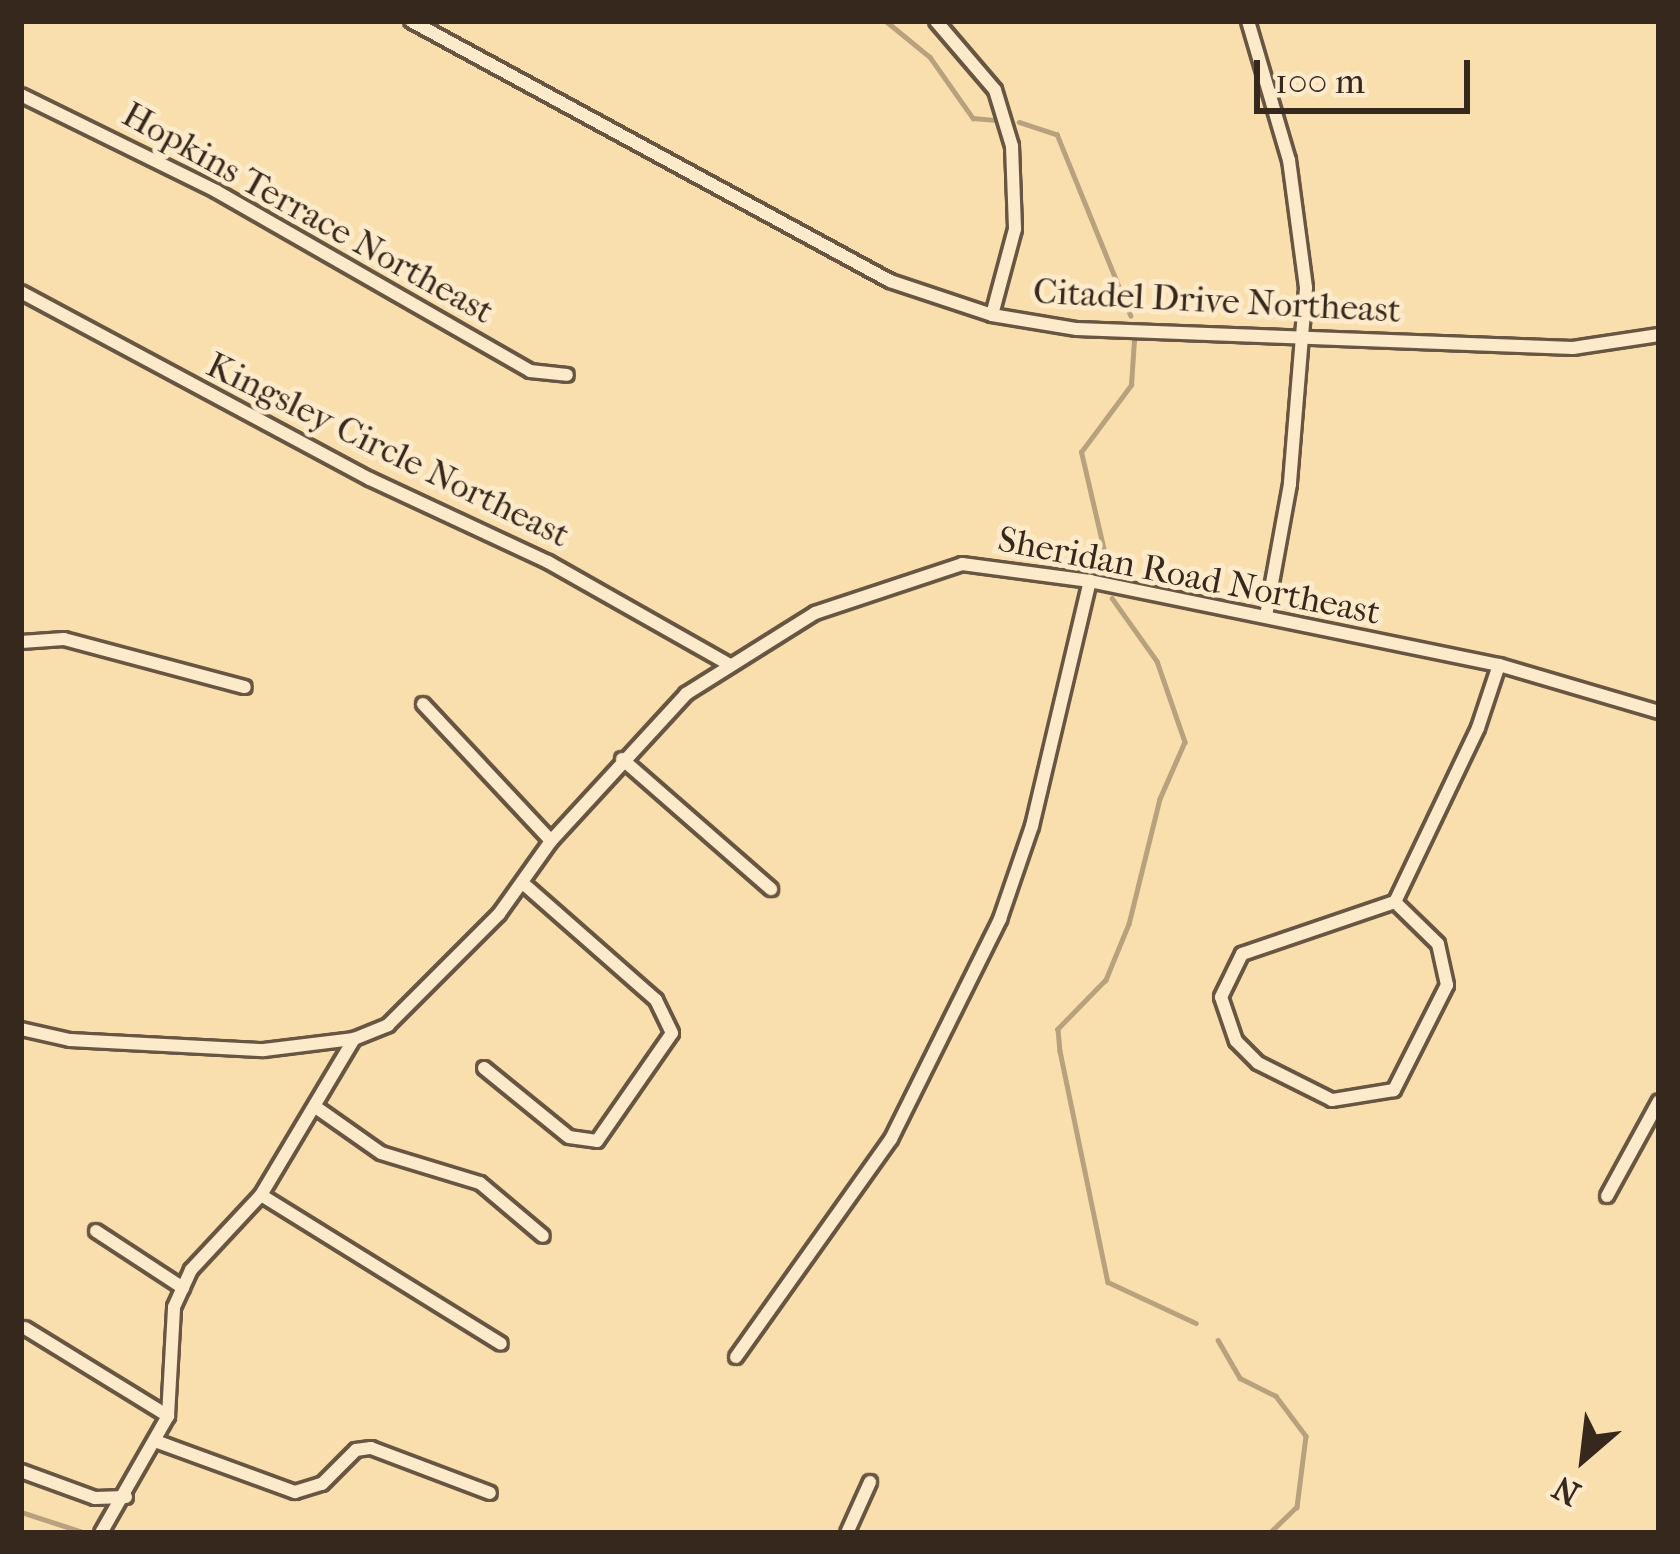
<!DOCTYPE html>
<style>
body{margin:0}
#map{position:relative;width:1680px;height:1554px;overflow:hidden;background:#fadfae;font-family:"IM FELL French Canon",serif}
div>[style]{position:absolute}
.stream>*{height:4.5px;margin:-2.25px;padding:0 2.25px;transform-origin:2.25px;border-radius:2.25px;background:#b8a17d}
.roads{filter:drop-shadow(3px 0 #685642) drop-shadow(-3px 0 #685642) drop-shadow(0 3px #685642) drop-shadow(0 -3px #685642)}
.street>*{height:12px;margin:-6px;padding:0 6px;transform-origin:6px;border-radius:6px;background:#fceaca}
span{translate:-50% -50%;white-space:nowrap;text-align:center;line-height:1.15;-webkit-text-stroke:10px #fceaca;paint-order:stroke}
.street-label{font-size:36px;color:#37281e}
.frame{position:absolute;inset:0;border:24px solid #37281e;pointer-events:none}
.north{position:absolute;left:1524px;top:1398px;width:120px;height:120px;-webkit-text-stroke:9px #fceaca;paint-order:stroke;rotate:208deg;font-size:33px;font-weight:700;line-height:48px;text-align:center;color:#37281e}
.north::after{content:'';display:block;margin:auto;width:42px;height:54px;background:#37281e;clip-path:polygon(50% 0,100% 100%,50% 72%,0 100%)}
.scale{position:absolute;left:1254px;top:60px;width:216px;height:54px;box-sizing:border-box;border:6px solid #37281e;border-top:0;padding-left:15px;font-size:36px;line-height:42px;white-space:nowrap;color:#37281e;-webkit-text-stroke:9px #fceaca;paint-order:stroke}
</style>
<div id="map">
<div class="stream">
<div style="left:886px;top:21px;width:57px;rotate:39.3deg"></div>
<div style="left:930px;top:57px;width:75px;rotate:54.8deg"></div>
<div style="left:973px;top:118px;width:21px;rotate:5deg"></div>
<div style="left:1019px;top:122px;width:40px;rotate:18deg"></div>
<div style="left:1057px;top:134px;width:196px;rotate:67.9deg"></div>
<div style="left:1108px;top:568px;width:119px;rotate:-103.1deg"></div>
<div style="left:1081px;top:452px;width:84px;rotate:-53.3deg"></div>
<div style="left:1131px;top:385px;width:45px;rotate:-86.2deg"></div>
<div style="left:1112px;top:598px;width:77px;rotate:54.5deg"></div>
<div style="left:1157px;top:661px;width:86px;rotate:70.9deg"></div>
<div style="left:1185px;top:742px;width:62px;rotate:113.7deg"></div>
<div style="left:1160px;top:799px;width:129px;rotate:103.9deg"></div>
<div style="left:1129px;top:924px;width:61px;rotate:112.3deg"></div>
<div style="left:1106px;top:980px;width:69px;rotate:134.4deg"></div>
<div style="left:1058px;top:1029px;width:22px;rotate:85deg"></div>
<div style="left:1060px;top:1051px;width:236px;rotate:78.3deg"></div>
<div style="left:1108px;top:1282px;width:97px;rotate:25deg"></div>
<div style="left:1218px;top:1340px;width:44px;rotate:59.9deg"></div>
<div style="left:1240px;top:1378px;width:40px;rotate:26.6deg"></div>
<div style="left:1276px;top:1396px;width:50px;rotate:53.1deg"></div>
<div style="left:1306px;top:1436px;width:72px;rotate:97.2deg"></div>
<div style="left:1297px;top:1507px;width:37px;rotate:136deg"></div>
<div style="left:21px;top:1512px;width:68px;rotate:17.9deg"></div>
</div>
<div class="roads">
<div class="street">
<div style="left:411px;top:21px;width:545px;rotate:28.49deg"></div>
<div style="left:890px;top:281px;width:108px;rotate:18.4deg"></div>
<div style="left:992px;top:315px;width:86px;rotate:9.4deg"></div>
<div style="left:1077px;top:329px;width:496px;rotate:2.2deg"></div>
<div style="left:1573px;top:348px;width:87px;rotate:-8.6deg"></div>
<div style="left:936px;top:21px;width:91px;rotate:49.5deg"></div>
<div style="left:995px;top:90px;width:59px;rotate:73.1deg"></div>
<div style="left:1012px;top:146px;width:83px;rotate:87.9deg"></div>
<div style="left:1015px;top:229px;width:89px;rotate:105deg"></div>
<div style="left:1248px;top:21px;width:145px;rotate:73.6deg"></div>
<div style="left:1289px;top:160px;width:129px;rotate:82.4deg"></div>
<div style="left:1306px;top:288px;width:197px;rotate:94.7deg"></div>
<div style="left:1290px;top:484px;width:134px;rotate:100.3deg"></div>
<div style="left:21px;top:95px;width:217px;rotate:26.2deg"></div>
<div style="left:216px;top:191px;width:362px;rotate:29.8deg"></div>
<div style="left:530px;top:371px;width:37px;rotate:6deg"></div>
<div style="left:21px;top:292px;width:396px;rotate:28.2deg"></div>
<div style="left:370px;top:479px;width:196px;rotate:25deg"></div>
<div style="left:548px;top:562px;width:207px;rotate:29.5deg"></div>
<div style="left:21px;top:642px;width:43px;rotate:-4deg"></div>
<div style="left:64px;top:639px;width:187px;rotate:14.9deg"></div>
<div style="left:423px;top:704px;width:187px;rotate:46.9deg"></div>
<div style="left:622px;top:759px;width:198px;rotate:41.1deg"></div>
<div style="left:1395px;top:902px;width:60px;rotate:44.3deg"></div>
<div style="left:1438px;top:944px;width:42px;rotate:77.6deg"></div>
<div style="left:1447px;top:985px;width:118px;rotate:116.8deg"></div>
<div style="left:1394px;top:1090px;width:63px;rotate:170.8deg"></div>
<div style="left:1332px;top:1100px;width:83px;rotate:-153.4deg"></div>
<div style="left:1258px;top:1063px;width:31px;rotate:-135deg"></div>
<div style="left:1236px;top:1041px;width:46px;rotate:-108.8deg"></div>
<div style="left:1221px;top:997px;width:48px;rotate:-64deg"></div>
<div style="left:1242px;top:954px;width:162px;rotate:-18.8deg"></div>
<div style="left:1395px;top:902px;width:193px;rotate:-64.5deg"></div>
<div style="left:1478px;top:728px;width:66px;rotate:-71.6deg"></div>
<div style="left:21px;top:1029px;width:50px;rotate:12.7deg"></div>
<div style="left:70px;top:1040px;width:194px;rotate:3deg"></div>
<div style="left:264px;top:1050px;width:91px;rotate:-7deg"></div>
<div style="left:354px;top:1039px;width:37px;rotate:-22deg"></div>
<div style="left:388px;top:1025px;width:157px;rotate:-45deg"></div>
<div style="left:499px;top:914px;width:90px;rotate:-54.5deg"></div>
<div style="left:551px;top:841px;width:200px;rotate:-47.4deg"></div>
<div style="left:686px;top:694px;width:152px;rotate:-32.1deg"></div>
<div style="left:815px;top:613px;width:155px;rotate:-18.4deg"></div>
<div style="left:962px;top:564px;width:129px;rotate:7.6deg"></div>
<div style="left:1090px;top:581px;width:418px;rotate:11.6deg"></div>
<div style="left:1499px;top:665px;width:167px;rotate:16.4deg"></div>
<div style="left:484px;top:1068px;width:109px;rotate:39.1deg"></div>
<div style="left:569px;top:1137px;width:28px;rotate:8deg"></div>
<div style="left:597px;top:1141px;width:131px;rotate:-55.2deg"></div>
<div style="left:672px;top:1033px;width:37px;rotate:-116deg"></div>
<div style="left:656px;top:1000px;width:177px;rotate:-138.7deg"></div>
<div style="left:317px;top:1108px;width:78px;rotate:35.1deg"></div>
<div style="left:381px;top:1153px;width:103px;rotate:16.9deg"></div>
<div style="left:480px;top:1183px;width:82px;rotate:40.1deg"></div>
<div style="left:261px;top:1195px;width:282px;rotate:31.8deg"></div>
<div style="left:1607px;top:1196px;width:108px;rotate:-61.3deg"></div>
<div style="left:96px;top:1231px;width:104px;rotate:33.2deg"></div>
<div style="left:25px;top:1328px;width:168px;rotate:31.6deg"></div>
<div style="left:736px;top:1357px;width:267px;rotate:-54.6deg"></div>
<div style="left:891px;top:1139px;width:246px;rotate:-63.6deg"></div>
<div style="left:1000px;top:919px;width:98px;rotate:-71deg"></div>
<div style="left:1032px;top:826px;width:252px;rotate:-76.7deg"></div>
<div style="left:158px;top:1442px;width:146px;rotate:20.1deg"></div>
<div style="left:295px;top:1492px;width:28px;rotate:-17deg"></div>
<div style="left:322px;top:1484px;width:48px;rotate:-45deg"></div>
<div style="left:356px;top:1450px;width:15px;rotate:-8deg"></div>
<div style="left:371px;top:1448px;width:127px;rotate:20.7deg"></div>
<div style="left:21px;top:1471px;width:79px;rotate:20deg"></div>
<div style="left:95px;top:1498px;width:31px;rotate:-2deg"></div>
<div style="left:101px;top:1533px;width:135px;rotate:-60.2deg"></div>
<div style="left:168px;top:1416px;width:109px;rotate:-86.8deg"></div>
<div style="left:174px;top:1307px;width:41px;rotate:-65.3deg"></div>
<div style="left:191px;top:1270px;width:103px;rotate:-47deg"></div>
<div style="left:261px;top:1195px;width:182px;rotate:-59.2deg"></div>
<div style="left:847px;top:1533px;width:56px;rotate:-65.7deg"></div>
</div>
</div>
<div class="street-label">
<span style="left:308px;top:213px;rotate:29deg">Hopkins Terrace Northeast</span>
<span style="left:1217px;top:301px;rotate:3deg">Citadel Drive Northeast</span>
<span style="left:388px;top:450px;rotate:26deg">Kingsley Circle Northeast</span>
<span style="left:1189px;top:576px;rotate:11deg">Sheridan Road Northeast</span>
</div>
<div class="frame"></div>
<div class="north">N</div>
<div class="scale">100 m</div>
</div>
